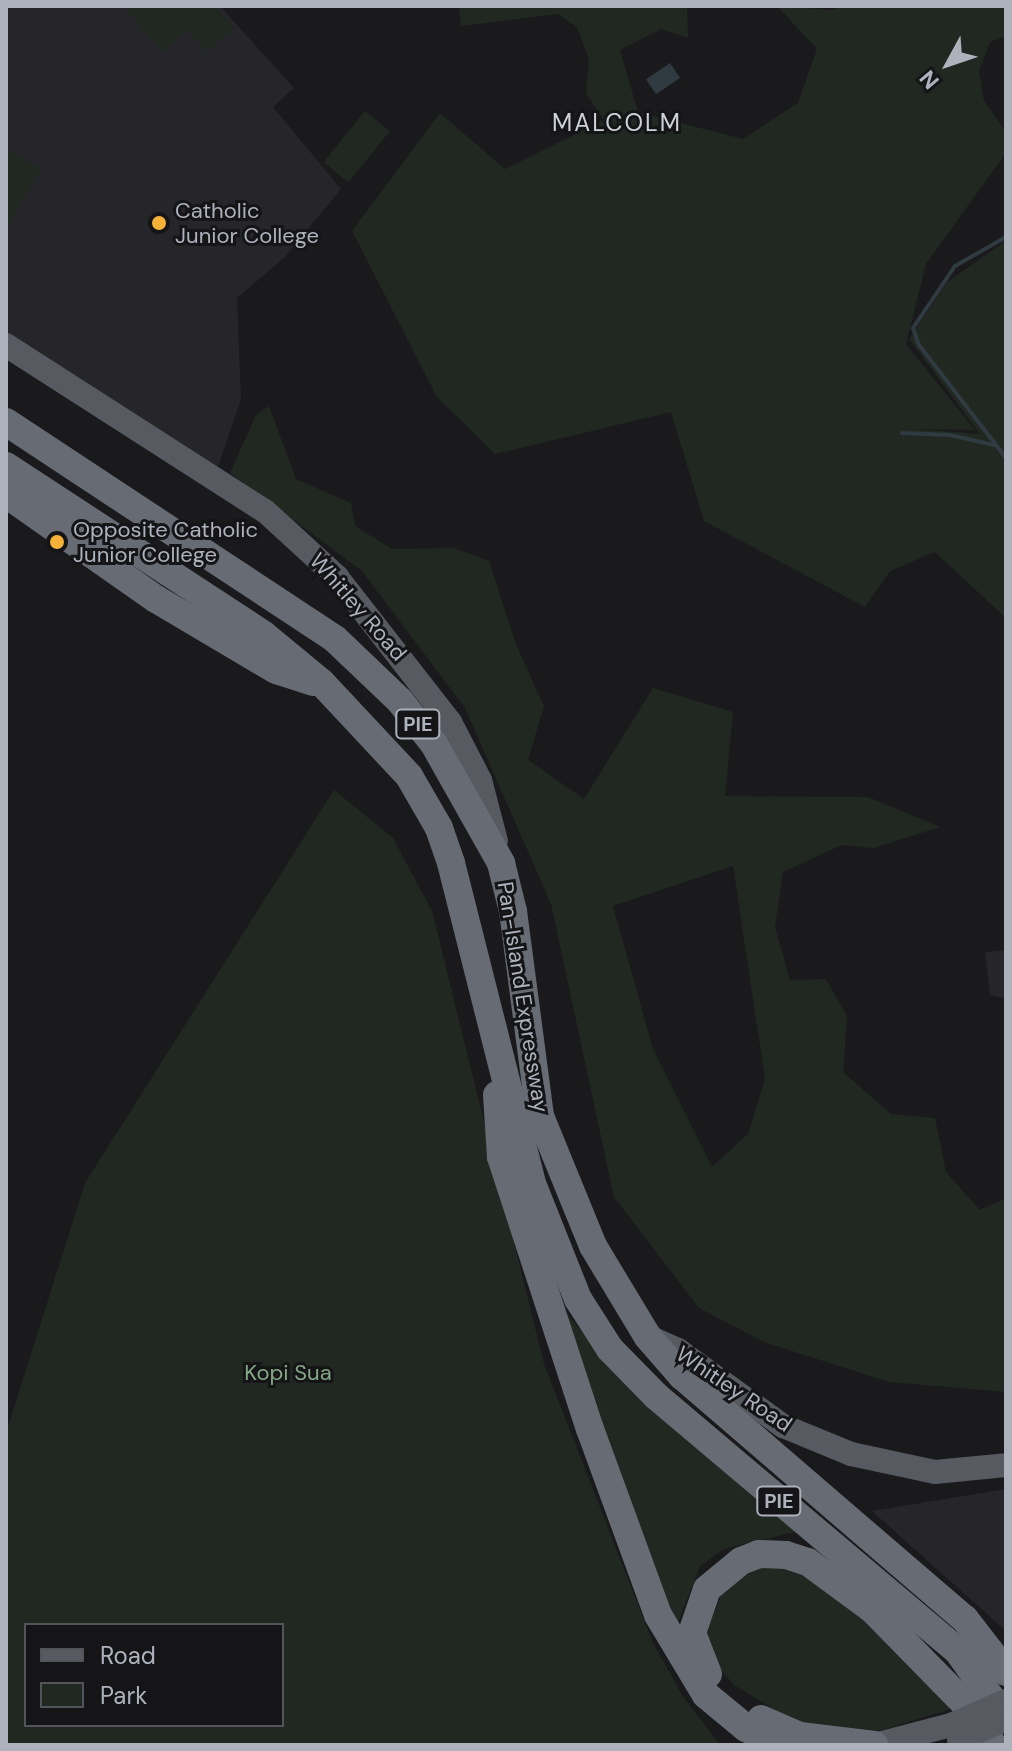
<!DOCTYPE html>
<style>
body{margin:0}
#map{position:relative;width:1012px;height:1751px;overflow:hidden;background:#1a1a1d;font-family:"DM Sans",sans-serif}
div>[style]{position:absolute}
.built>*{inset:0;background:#26262a}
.green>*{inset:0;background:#202821;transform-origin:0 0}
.water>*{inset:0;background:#2f3a41;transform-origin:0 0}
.stream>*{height:4px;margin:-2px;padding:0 2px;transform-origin:2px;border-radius:2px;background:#2f3a41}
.major>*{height:24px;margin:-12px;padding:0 12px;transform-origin:12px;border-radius:12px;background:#575a61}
.highway>*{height:28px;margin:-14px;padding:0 14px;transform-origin:14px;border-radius:14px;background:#676b73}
.major-bridge>*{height:24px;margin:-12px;padding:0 12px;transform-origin:12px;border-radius:12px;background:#575a61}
.dots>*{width:22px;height:22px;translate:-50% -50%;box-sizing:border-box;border:4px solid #151518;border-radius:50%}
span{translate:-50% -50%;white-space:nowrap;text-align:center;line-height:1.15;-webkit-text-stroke:6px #151518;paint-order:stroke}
.shield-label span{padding:2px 6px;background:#151518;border:2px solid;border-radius:6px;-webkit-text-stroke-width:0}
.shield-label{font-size:20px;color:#adb2bc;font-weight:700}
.poi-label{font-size:22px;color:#adb2bc}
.left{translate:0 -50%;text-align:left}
.street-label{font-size:22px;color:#adb2bc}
.park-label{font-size:22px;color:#84a785}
.neighbourhood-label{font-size:24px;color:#ced1d8;letter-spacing:2px}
.frame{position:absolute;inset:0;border:8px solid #adb2bc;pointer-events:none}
.legend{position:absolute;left:24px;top:1623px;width:260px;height:104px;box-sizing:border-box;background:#151518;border:2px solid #52545a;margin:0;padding:10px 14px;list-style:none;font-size:24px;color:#adb2bc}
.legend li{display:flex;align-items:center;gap:16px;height:40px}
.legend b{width:40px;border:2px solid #52545a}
.north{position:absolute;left:908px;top:24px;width:80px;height:80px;-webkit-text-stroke:6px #151518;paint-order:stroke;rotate:230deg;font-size:22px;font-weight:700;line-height:32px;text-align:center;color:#adb2bc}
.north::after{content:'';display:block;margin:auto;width:28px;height:36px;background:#adb2bc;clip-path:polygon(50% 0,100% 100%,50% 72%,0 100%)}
</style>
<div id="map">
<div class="built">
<div style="clip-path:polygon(6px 6px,220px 6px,294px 88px,273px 107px,341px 189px,285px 257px,237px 298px,241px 399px,217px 470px,6px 332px)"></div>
<div style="clip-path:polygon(1006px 950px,1006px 999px,990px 995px,985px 952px)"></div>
<div style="clip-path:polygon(1006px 1489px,1006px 1631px,872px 1511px)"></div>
</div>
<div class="green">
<div style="clip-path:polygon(122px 6px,214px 7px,234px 28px,207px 53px,187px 31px,163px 52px)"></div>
<div style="clip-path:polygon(459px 6px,687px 6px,688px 38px,661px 29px,620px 50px,638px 112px,743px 139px,798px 103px,817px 49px,777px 6px,832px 10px,842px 6px,1006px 6px,1006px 36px,990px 42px,979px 71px,984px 101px,1006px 132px,1006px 153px,926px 264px,906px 344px,975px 430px,915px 429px,980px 434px,909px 339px,947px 282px,1006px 241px,1006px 618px,935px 552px,890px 571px,865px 607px,704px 521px,671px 412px,495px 454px,437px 397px,352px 231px,440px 113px,505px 169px,604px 120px,586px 93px,589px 60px,577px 27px,558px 14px,461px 26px)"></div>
<div style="left:365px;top:111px;width:32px;height:66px;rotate:39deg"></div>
<div style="clip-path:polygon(6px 148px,41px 169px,6px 229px)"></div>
<div style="clip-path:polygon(evenodd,269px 406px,296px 479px,351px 503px,355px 526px,392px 549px,454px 548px,489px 561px,517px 647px,544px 706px,528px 760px,584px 799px,653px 688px,733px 712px,725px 796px,868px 797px,940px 827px,874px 848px,842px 845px,783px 872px,775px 927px,790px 980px,826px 979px,847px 1016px,843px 1072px,891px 1114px,935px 1118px,946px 1172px,980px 1210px,1006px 1198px,1006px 1392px,889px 1382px,764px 1342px,699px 1308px,614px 1197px,551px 904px,465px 708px,362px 571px,230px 473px,256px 415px,269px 406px,733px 866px,765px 1079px,748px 1134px,712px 1167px,653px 1049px,613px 906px,733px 866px)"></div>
<div style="clip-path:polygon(evenodd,334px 790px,393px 838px,432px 911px,544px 1364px,653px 1643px,682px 1695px,720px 1745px,6px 1745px,6px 1433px,85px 1183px,334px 790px,26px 1625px,282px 1625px,282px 1725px,26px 1725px,26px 1625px)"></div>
<div style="clip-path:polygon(563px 1309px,603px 1357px,799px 1531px,724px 1549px,700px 1566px,674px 1633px)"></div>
<div style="clip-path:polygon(768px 1564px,817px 1581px,858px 1611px,951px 1709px,882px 1730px,837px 1734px,802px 1726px,734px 1685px,716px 1664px,704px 1636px,723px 1591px,746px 1570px)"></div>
</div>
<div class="water">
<div style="left:670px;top:63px;width:18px;height:29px;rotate:56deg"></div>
</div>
<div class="stream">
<div style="left:1006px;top:237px;width:59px;rotate:150.4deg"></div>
<div style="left:955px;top:266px;width:75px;rotate:124.1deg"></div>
<div style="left:913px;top:328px;width:18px;rotate:71deg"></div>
<div style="left:919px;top:345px;width:143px;rotate:52.4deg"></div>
<div style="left:902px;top:433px;width:48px;rotate:2.4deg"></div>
<div style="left:950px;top:435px;width:45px;rotate:12.8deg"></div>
</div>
<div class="major">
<div style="left:6px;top:345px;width:308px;rotate:32.7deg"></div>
<div style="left:265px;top:511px;width:98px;rotate:42.5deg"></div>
<div style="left:337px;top:577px;width:184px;rotate:52.1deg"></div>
<div style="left:450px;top:722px;width:65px;rotate:62.7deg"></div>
<div style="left:480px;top:780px;width:63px;rotate:75.3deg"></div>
<div style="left:651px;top:1338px;width:30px;rotate:24deg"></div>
<div style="left:678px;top:1350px;width:130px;rotate:35.9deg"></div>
<div style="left:783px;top:1426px;width:74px;rotate:22.4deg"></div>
<div style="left:851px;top:1454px;width:86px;rotate:12.1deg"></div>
<div style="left:935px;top:1472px;width:71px;rotate:-5.6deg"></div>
<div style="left:874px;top:1745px;width:80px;rotate:-14.6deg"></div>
</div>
<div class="highway">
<div style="left:6px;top:422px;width:394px;rotate:33.4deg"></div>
<div style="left:335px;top:639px;width:90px;rotate:43.6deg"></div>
<div style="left:400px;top:701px;width:55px;rotate:51.7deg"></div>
<div style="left:434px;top:744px;width:137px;rotate:60.6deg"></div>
<div style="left:501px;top:863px;width:49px;rotate:76deg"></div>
<div style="left:513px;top:911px;width:207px;rotate:82.5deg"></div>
<div style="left:540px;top:1116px;width:140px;rotate:67.8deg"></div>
<div style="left:593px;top:1246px;width:106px;rotate:58.9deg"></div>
<div style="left:648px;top:1337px;width:52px;rotate:48.9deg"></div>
<div style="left:682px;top:1376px;width:373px;rotate:40.7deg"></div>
<div style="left:965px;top:1619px;width:67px;rotate:52.3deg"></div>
<div style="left:6px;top:466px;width:308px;rotate:33.2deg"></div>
<div style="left:264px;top:635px;width:75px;rotate:39.6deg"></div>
<div style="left:322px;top:683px;width:127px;rotate:46.9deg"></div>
<div style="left:409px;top:776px;width:60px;rotate:60deg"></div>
<div style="left:439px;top:828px;width:37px;rotate:71deg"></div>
<div style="left:451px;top:863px;width:333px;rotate:75.8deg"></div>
<div style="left:533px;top:1186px;width:122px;rotate:68.3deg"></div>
<div style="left:578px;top:1299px;width:59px;rotate:57.4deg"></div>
<div style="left:610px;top:1349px;width:66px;rotate:45.6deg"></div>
<div style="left:656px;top:1396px;width:394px;rotate:40.2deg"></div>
<div style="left:957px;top:1650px;width:85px;rotate:54.6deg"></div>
<div style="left:6px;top:494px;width:183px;rotate:35deg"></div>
<div style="left:156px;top:599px;width:139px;rotate:30.6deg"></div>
<div style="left:276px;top:670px;width:39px;rotate:18deg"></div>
<div style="left:497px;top:1095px;width:62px;rotate:86.3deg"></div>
<div style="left:501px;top:1157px;width:286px;rotate:71.9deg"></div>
<div style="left:590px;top:1429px;width:198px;rotate:69.9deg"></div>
<div style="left:658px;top:1615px;width:93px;rotate:59deg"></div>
<div style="left:706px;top:1695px;width:52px;rotate:39.5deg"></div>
<div style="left:746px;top:1728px;width:38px;rotate:27deg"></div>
<div style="left:708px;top:1674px;width:44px;rotate:-111.3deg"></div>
<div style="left:692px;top:1633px;width:46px;rotate:-71.2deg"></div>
<div style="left:707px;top:1589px;width:44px;rotate:-39.5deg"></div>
<div style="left:741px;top:1561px;width:19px;rotate:-21deg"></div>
<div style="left:759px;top:1554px;width:27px;rotate:2deg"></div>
<div style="left:786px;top:1555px;width:23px;rotate:18deg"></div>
<div style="left:808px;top:1562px;width:81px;rotate:36.4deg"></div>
<div style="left:873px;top:1610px;width:133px;rotate:45.6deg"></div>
<div style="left:966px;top:1705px;width:48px;rotate:56deg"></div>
<div style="left:761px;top:1719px;width:43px;rotate:23.6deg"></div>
<div style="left:800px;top:1736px;width:75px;rotate:6.9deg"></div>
</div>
<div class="major-bridge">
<div style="left:951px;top:1725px;width:60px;rotate:-23.6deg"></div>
<div style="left:959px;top:1740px;width:51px;rotate:-24.1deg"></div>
</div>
<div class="dots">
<div style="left:159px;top:223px;background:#f6b139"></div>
<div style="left:57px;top:542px;background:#f6b139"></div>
</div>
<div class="shield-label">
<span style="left:418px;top:724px">PIE</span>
<span style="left:779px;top:1501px">PIE</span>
</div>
<div class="poi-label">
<span class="left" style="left:175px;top:223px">Catholic<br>Junior College</span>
<span class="left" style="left:73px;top:542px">Opposite Catholic<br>Junior College</span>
</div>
<div class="street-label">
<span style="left:358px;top:607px;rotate:49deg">Whitley Road</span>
<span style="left:523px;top:997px;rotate:81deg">Pan-Island Expressway</span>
<span style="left:734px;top:1389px;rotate:34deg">Whitley Road</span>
</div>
<div class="park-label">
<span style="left:288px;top:1373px">Kopi Sua</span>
</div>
<div class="neighbourhood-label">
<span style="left:617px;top:123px">MALCOLM</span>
</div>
<div class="frame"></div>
<ul class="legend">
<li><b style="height:10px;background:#575a61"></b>Road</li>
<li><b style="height:22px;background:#202821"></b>Park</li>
</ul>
<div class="north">N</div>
</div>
